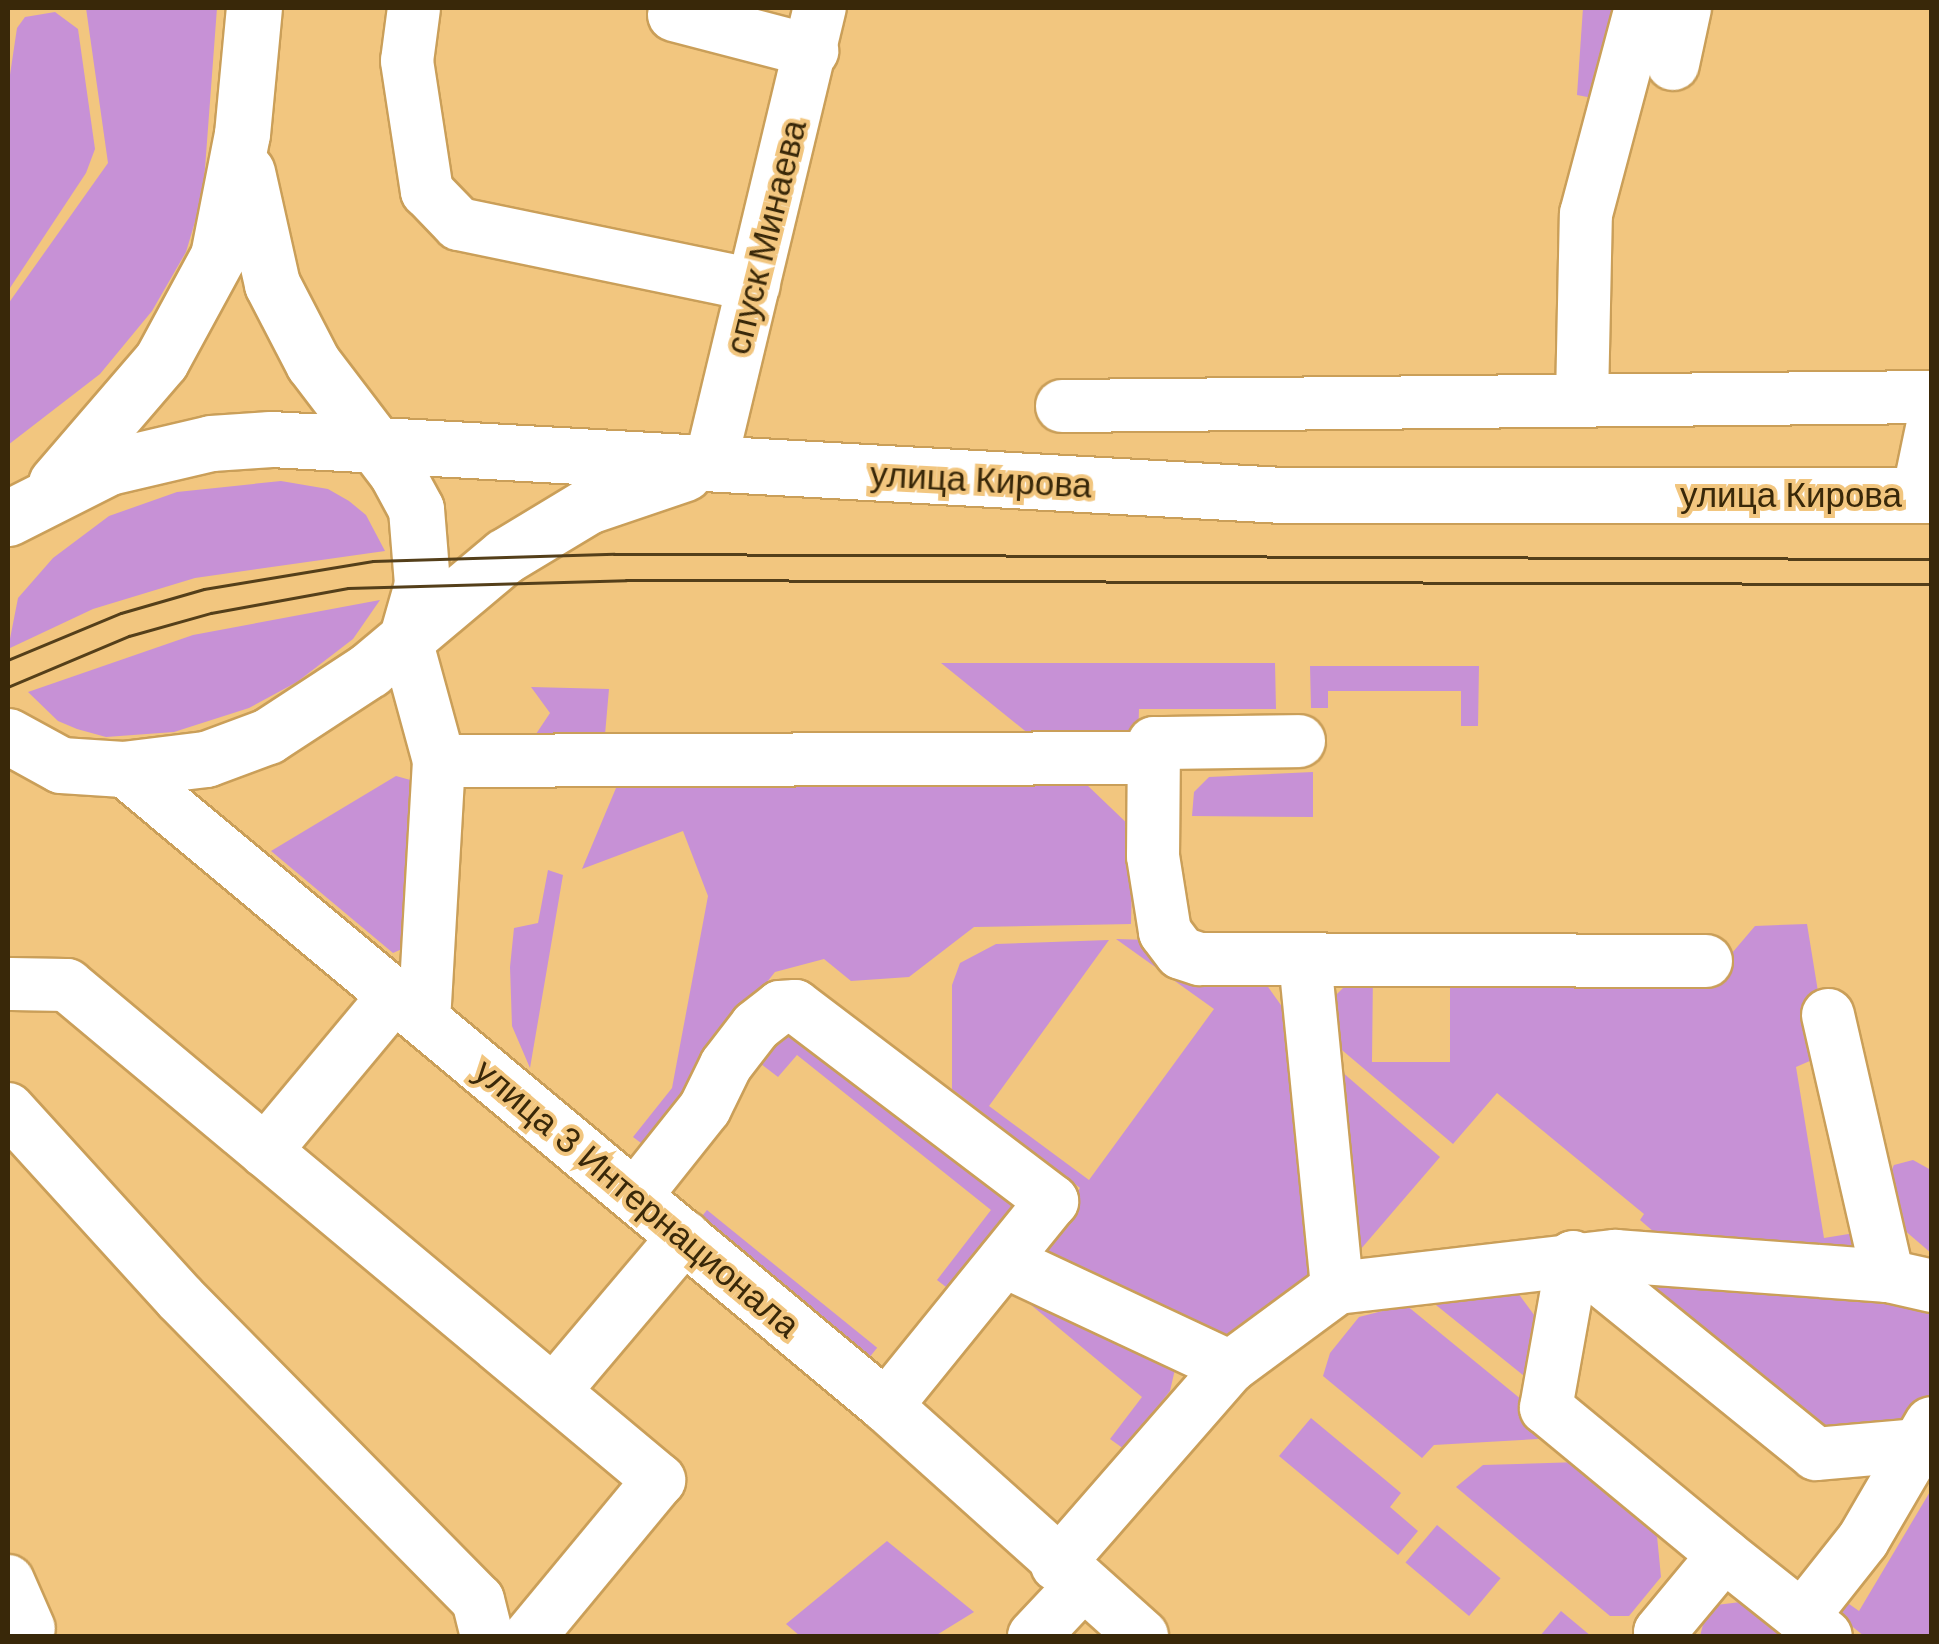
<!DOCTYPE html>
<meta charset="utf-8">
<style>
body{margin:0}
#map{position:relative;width:1939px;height:1644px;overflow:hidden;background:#f2c67f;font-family:"DM Sans",sans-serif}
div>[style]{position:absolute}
.green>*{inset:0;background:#c791d6;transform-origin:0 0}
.roads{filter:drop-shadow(2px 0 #ca9f59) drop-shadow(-2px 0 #ca9f59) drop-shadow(0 2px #ca9f59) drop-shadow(0 -2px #ca9f59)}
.minor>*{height:52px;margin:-26px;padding:0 26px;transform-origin:26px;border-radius:26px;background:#fff}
.major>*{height:55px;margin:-27.5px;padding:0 27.5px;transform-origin:27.5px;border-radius:27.5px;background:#fff}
.tram>*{height:2.5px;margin:-1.25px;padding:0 1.25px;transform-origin:1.25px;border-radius:1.25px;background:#543f1a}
span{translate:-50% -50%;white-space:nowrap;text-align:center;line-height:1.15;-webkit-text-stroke:8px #f2c67f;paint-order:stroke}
.street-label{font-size:35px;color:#392809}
.frame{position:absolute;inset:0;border:10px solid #392809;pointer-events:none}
</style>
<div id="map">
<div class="green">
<div style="clip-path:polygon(86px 8px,217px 8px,203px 195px,186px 252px,152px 311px,100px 374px,8px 445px,8px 304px,108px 163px)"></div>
<div style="clip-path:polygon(1583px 8px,1626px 8px,1603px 100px,1577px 95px)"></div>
<div style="clip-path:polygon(55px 12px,78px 29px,95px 149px,86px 173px,8px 291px,8px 88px,17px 28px,25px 17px)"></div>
<div style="clip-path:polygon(281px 481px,328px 489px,349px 501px,366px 515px,385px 551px,195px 578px,93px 609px,8px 649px,18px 598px,53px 558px,109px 516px,177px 492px)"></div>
<div style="clip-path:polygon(380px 600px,353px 639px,297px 682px,249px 708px,174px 732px,106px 737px,77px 729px,58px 721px,28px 692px,193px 635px)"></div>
<div style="clip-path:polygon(941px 663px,1275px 663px,1276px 709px,1139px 709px,1138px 743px,1040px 743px)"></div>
<div style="clip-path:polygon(1310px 666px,1479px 666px,1478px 726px,1461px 726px,1461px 691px,1328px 691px,1328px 708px,1311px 708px)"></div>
<div style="clip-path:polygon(531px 687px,609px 689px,604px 746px,532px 740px,550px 713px)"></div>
<div style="clip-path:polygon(1313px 772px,1313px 817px,1192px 816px,1194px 792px,1209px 777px)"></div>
<div style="clip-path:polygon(396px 776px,414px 781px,402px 949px,393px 953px,271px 851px)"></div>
<div style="clip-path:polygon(1086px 784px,1133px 829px,1131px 924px,974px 927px,909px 977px,851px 981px,824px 959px,775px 972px,711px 1052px,649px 1149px,633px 1137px,672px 1088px,708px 896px,683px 831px,582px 869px,616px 788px)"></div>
<div style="clip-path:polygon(548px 870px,563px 875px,530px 1068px,512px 1026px,510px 967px,514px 928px,538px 923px)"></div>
<div style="clip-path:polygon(1807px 924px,1828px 1053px,1796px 1067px,1824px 1238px,1861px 1232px,1850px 1249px,1675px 1250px,1640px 1220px,1644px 1214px,1497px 1093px,1453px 1144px,1323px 1034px,1334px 997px,1351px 980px,1373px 972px,1372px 1062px,1450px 1062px,1450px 971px,1715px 973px,1755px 926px)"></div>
<div style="clip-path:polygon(1116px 939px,1149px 940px,1266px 984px,1293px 1022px,1310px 1282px,1237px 1337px,1219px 1338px,1045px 1256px,1049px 1234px,1080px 1188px,952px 1089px,952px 985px,960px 963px,996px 944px,1109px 940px,989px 1106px,1089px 1180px,1214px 1009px)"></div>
<div style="clip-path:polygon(785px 1030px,1010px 1202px,1012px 1214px,959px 1297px,937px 1280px,991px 1210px,797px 1055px,778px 1077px,752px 1057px)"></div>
<div style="clip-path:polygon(1326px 1058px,1440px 1157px,1348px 1264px)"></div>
<div style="clip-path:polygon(1913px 1160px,1931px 1170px,1931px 1253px,1903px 1229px,1886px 1182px,1894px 1165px)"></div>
<div style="left:707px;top:1210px;width:219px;height:11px;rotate:39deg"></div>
<div style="clip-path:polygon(1617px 1269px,1931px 1303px,1931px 1395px,1914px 1427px,1817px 1427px)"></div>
<div style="clip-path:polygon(1013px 1290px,1176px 1365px,1170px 1391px,1124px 1449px,1110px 1439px,1142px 1397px)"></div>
<div style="clip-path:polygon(1518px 1293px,1540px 1323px,1528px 1379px,1431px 1301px)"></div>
<div style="clip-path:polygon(1406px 1305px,1561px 1432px,1556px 1438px,1434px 1445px,1422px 1458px,1323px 1376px,1330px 1353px,1359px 1317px)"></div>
<div style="clip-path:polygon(1311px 1418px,1401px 1493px,1390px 1507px,1418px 1531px,1398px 1555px,1279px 1456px)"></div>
<div style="clip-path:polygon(1580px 1462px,1647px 1510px,1657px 1536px,1661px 1577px,1629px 1616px,1610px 1616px,1456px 1487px,1483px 1465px)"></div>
<div style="clip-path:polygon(1931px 1490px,1931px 1636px,1864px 1636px,1832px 1610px,1842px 1599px,1859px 1611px)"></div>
<div style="left:1437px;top:1525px;width:83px;height:49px;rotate:40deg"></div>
<div style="clip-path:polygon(887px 1541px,974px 1612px,935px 1636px,800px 1636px,786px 1624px)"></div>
<div style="clip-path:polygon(1749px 1601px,1791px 1636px,1700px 1636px,1708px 1606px)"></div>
<div style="clip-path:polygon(1561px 1611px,1591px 1636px,1540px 1636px)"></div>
</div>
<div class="roads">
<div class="minor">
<div style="left:414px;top:8px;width:53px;rotate:97.5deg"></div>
<div style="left:407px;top:61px;width:132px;rotate:81.3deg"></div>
<div style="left:427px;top:191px;width:46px;rotate:45.9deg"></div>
<div style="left:459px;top:224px;width:301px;rotate:11.7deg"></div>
<div style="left:674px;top:15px;width:143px;rotate:14.6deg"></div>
<div style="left:1673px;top:64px;width:57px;rotate:-77.9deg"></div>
<div style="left:1582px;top:400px;width:186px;rotate:-88.8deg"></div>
<div style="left:1586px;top:214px;width:213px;rotate:-75.1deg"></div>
<div style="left:1062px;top:406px;width:870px;rotate:-0.59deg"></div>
<div style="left:710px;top:465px;width:470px;rotate:-76.5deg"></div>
<div style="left:1918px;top:495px;width:68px;rotate:-78.2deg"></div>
<div style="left:406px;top:640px;width:125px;rotate:74.7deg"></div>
<div style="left:439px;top:761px;width:258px;rotate:93.3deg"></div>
<div style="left:1299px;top:741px;width:145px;rotate:179.2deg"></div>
<div style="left:1154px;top:743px;width:113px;rotate:90.5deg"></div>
<div style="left:1153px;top:856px;width:77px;rotate:81deg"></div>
<div style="left:1165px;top:932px;width:26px;rotate:53deg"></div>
<div style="left:1181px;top:953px;width:20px;rotate:18deg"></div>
<div style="left:1200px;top:959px;width:506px;rotate:0.23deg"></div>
<div style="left:439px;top:761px;width:715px;rotate:-0.24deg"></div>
<div style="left:123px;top:769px;width:994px;rotate:39.86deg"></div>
<div style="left:886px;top:1406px;width:344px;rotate:41.9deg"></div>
<div style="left:1305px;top:960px;width:330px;rotate:84.4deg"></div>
<div style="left:8px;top:984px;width:59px;rotate:1deg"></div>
<div style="left:67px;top:985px;width:772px;rotate:39.9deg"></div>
<div style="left:659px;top:1480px;width:202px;rotate:129.6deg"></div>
<div style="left:1828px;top:1015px;width:268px;rotate:77.1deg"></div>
<div style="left:1888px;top:1276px;width:45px;rotate:12.8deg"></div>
<div style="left:8px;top:1109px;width:256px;rotate:47.7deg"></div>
<div style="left:180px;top:1298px;width:424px;rotate:45.4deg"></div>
<div style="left:478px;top:1600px;width:37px;rotate:76deg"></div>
<div style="left:265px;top:1151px;width:203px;rotate:-50.2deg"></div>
<div style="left:635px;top:1196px;width:112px;rotate:-51.5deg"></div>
<div style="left:705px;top:1108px;width:48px;rotate:-64deg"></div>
<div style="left:726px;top:1065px;width:49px;rotate:-52.4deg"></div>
<div style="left:756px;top:1026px;width:31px;rotate:-38deg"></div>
<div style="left:780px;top:1007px;width:15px;rotate:-4deg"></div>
<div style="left:795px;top:1006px;width:323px;rotate:37.2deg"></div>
<div style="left:1052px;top:1201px;width:264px;rotate:129deg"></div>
<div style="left:1004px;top:1261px;width:250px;rotate:25.1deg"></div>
<div style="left:554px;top:1391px;width:202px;rotate:-49.8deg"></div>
<div style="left:1724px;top:1555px;width:231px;rotate:-140.4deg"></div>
<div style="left:1546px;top:1408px;width:153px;rotate:-79.9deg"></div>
<div style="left:1573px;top:1257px;width:313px;rotate:39deg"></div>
<div style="left:1816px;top:1454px;width:103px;rotate:-5deg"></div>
<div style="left:1057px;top:1565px;width:263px;rotate:-48.9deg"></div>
<div style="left:1230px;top:1367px;width:133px;rotate:-36.4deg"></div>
<div style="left:1337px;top:1288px;width:280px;rotate:-6.6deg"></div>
<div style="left:1615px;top:1256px;width:274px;rotate:4.2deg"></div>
<div style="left:8px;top:1581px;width:52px;rotate:66.4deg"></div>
<div style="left:1802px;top:1617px;width:98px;rotate:-51.6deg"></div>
<div style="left:1863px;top:1540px;width:135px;rotate:-59.8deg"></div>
<div style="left:1034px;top:1636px;width:69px;rotate:-46.8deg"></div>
<div style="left:1665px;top:1636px;width:6px;rotate:-141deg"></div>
<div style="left:1660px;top:1632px;width:100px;rotate:-50.3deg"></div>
<div style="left:1724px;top:1555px;width:130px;rotate:38.5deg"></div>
</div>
<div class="major">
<div style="left:247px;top:172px;width:115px;rotate:77.4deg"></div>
<div style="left:272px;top:284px;width:89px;rotate:62.6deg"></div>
<div style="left:313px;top:363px;width:137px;rotate:52.7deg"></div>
<div style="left:396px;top:472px;width:42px;rotate:61.6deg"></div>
<div style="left:416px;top:509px;width:75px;rotate:85.4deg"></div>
<div style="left:422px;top:584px;width:58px;rotate:105.9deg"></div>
<div style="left:56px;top:483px;width:161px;rotate:-49.3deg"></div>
<div style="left:161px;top:361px;width:119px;rotate:-61.5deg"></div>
<div style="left:218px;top:256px;width:124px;rotate:-78.9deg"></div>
<div style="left:242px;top:134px;width:127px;rotate:-84.6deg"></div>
<div style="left:8px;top:518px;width:113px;rotate:-26.8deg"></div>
<div style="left:109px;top:467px;width:105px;rotate:-13.2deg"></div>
<div style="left:211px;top:443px;width:60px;rotate:-3.8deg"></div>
<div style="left:271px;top:439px;width:1012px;rotate:3.17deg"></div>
<div style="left:1281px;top:495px;width:651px"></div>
<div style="left:8px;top:736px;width:60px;rotate:28.7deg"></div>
<div style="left:61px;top:765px;width:62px;rotate:3.7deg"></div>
<div style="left:123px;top:769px;width:84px;rotate:-6.9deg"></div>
<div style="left:206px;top:759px;width:66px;rotate:-20.4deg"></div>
<div style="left:268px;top:736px;width:121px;rotate:-33.2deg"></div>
<div style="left:369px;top:670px;width:177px;rotate:-40deg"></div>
<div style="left:505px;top:556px;width:97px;rotate:-31.1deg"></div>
<div style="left:588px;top:506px;width:102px;rotate:-18.8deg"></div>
</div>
</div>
<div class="tram">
<div style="left:8px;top:660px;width:122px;rotate:-22.6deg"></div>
<div style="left:121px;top:613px;width:86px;rotate:-16.1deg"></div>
<div style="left:204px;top:589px;width:171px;rotate:-9.4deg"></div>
<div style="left:373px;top:561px;width:241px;rotate:-1.7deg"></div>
<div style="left:614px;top:554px;width:1318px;rotate:0.22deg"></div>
<div style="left:8px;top:687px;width:131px;rotate:-22.9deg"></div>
<div style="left:129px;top:636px;width:85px;rotate:-15.7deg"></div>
<div style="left:211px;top:613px;width:139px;rotate:-10.3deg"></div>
<div style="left:348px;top:588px;width:278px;rotate:-1.6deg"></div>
<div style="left:626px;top:580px;width:1306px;rotate:0.18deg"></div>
</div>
<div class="street-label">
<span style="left:766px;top:237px;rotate:-76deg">спуск Минаева</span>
<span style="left:981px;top:480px;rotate:3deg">улица Кирова</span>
<span style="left:1791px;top:495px">улица Кирова</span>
<span style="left:637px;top:1198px;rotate:40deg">улица 3 Интернационала</span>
</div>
<div class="frame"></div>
</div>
